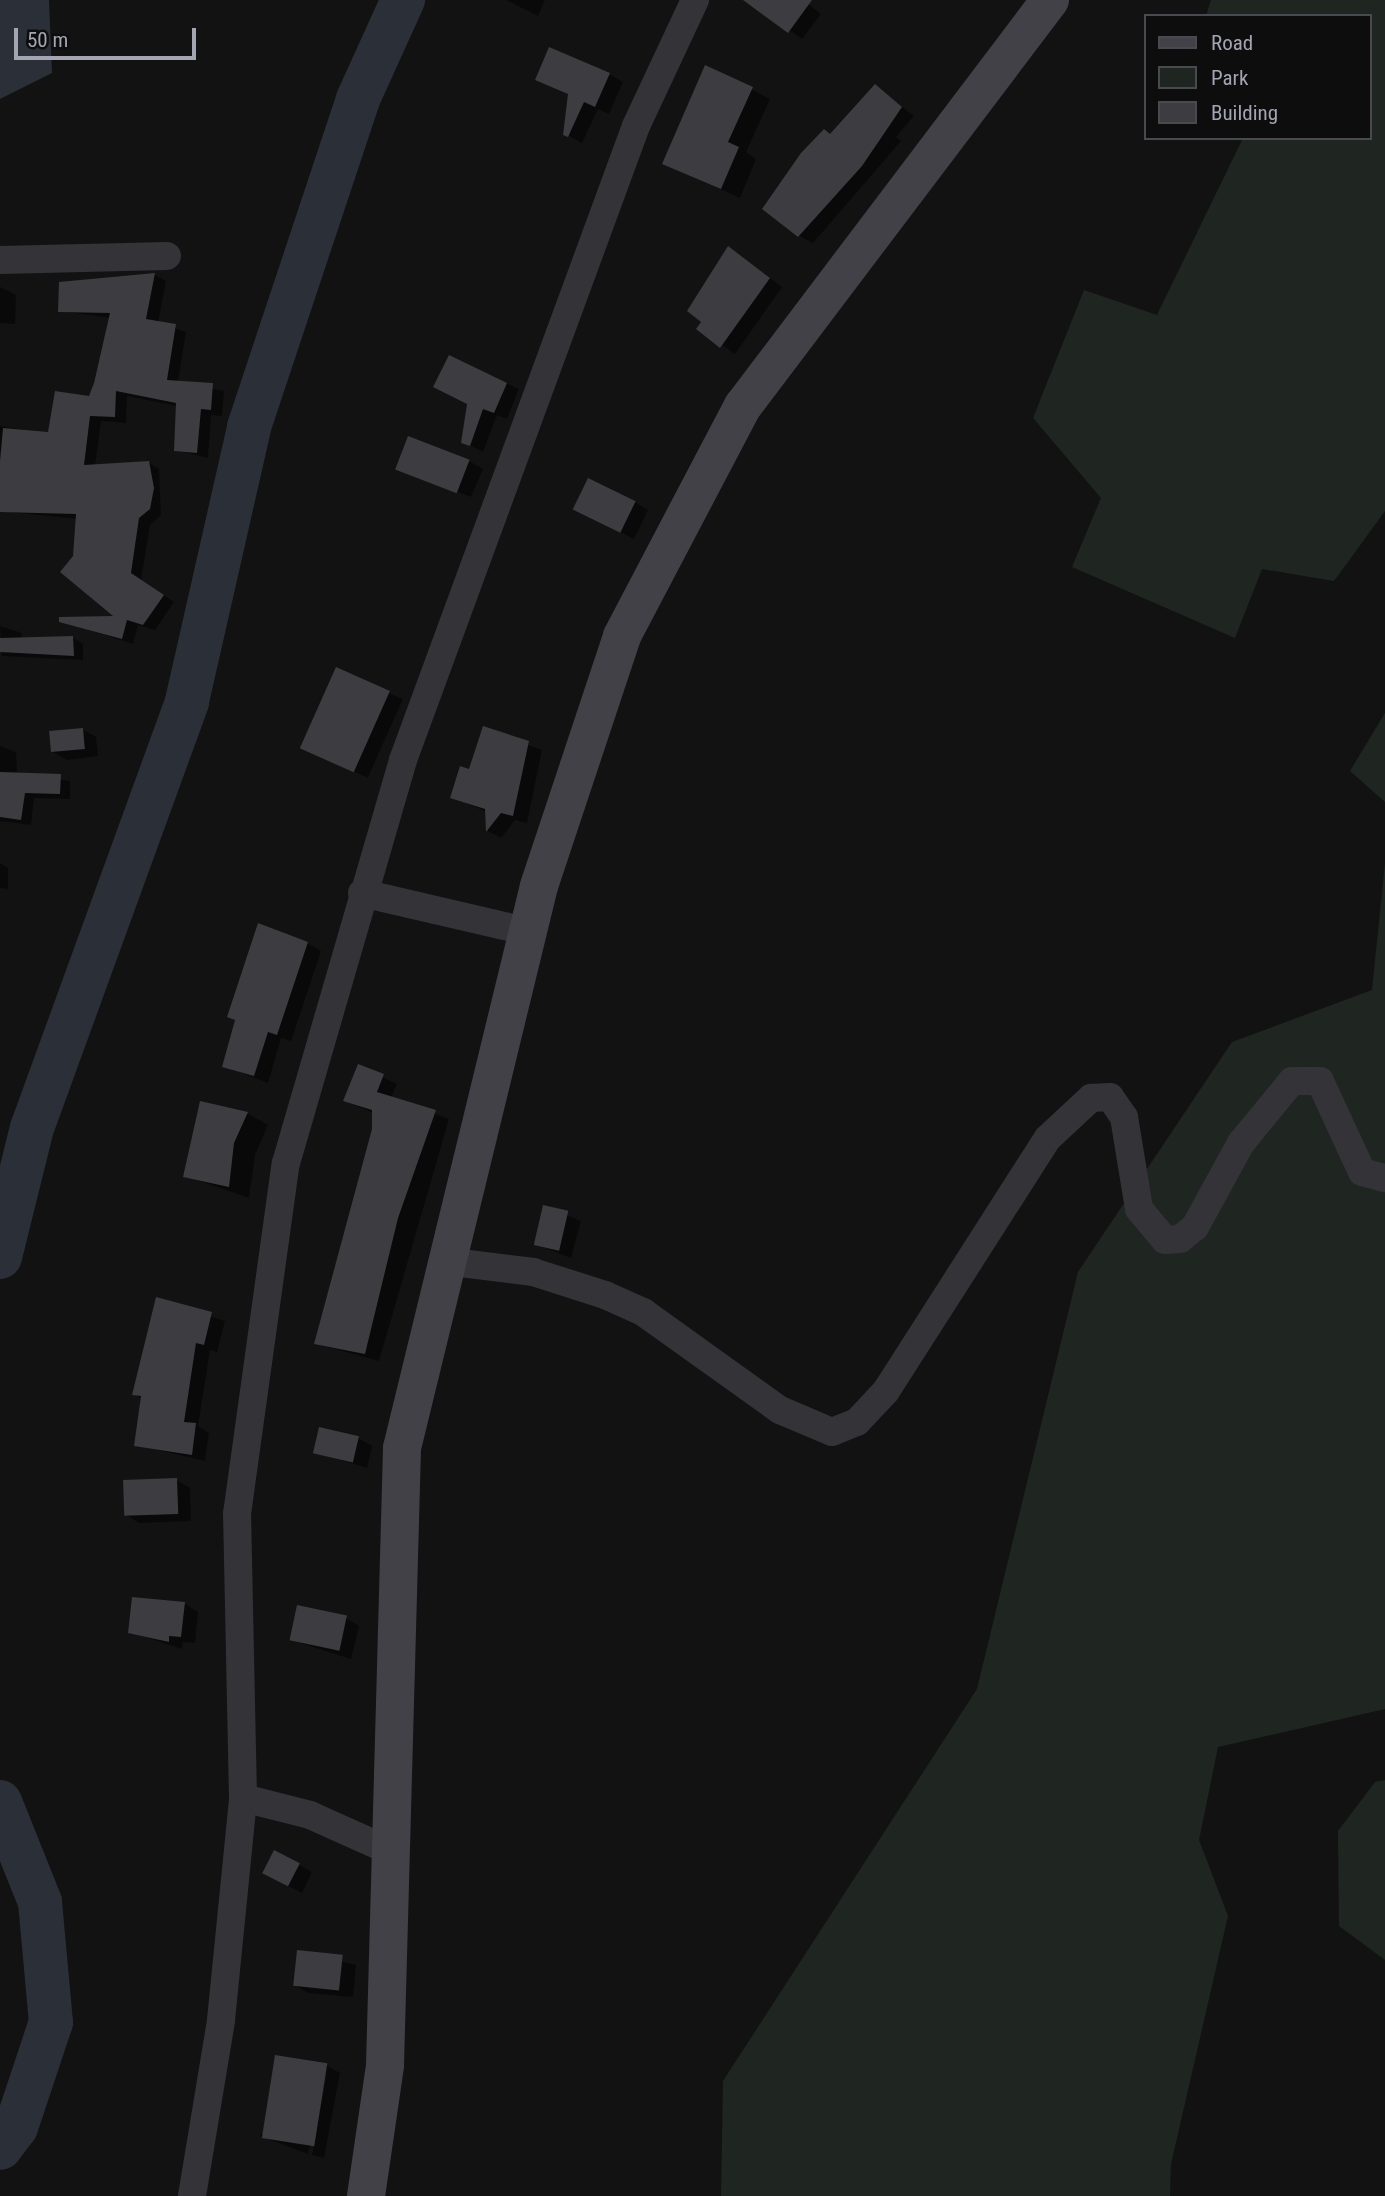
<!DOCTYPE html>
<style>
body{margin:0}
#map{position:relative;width:1385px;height:2196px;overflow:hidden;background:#121213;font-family:"Roboto Condensed",sans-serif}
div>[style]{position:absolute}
.green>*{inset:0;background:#1f2621}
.water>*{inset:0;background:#2b2f38}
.shadow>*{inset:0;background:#0007;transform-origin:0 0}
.river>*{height:44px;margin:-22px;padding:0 22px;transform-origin:22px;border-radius:22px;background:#2b2f38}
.building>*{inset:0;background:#3d3c40;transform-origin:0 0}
.street>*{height:28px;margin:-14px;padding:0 14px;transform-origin:14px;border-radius:14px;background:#343338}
.secondary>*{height:38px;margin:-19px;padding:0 19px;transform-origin:19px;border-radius:19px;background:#424148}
span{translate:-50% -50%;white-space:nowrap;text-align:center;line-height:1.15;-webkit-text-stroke:5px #0d0d0e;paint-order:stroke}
.legend{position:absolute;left:1144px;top:14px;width:228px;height:126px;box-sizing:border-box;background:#0d0d0e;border:2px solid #494a50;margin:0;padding:9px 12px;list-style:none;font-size:21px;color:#a4a5b3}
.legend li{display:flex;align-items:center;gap:14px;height:35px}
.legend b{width:35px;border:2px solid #494a50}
.scale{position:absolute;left:14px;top:28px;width:182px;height:32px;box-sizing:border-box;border:4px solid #a4a5b3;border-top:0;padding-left:9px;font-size:21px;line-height:24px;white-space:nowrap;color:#a4a5b3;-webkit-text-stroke:5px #0d0d0e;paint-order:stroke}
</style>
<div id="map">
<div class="green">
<div style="clip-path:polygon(1211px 0,1385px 0,1385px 511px,1334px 581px,1262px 569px,1235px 638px,1072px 567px,1101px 498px,1033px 418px,1084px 290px,1157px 315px,1243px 138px,1369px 138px,1369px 16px,1206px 16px)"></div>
<div style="clip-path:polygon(1385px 713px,1385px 802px,1350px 771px)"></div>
<div style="clip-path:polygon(1385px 863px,1385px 1709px,1218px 1747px,1199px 1840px,1228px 1916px,1171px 2164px,1170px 2196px,721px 2196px,723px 2081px,977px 1689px,1078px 1272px,1232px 1042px,1372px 990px)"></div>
<div style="clip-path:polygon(1385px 1780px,1385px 1960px,1339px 1926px,1338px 1831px,1375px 1782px)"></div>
</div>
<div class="water">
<div style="clip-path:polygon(0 0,49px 0,52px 73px,0 99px)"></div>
</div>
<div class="shadow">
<div style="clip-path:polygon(506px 0,545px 0,538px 16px)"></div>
<div style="clip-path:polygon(746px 0,803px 0,821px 14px,802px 39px)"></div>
<div style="clip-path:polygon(706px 67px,770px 99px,746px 152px,756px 159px,740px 198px,664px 163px)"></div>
<div style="clip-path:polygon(609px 74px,623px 82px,609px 114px,598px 109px,582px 143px,565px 134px,570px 95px,537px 79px)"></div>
<div style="clip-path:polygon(875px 86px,914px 116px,896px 137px,901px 141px,813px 243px,799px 236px,832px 135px)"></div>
<div style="clip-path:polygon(729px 248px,782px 287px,735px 354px,698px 328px)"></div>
<div style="clip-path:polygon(155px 275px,166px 281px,158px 323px,186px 332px,178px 382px,224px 391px,222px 416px,211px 415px,208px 458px,175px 450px,177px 406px,127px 396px,126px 423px,101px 421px,95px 466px,148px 462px,159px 469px,161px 515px,150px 525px,141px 580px,174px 602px,155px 630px,138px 625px,133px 644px,61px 621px,118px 617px,75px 557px,78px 519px,0 511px,0 426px,49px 434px,90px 398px,110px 318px,60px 311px,60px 284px)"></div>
<div style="clip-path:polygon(0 287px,16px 295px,15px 324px,0 323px)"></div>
<div style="clip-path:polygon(450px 357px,519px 389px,507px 419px,497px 415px,483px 452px,463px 442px,469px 404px)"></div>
<div style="clip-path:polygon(469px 461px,483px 469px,471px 497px,398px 469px)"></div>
<div style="clip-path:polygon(635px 502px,648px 510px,634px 539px,588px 516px)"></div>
<div style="clip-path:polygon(0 626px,22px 633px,21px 640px,73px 638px,83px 644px,83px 660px,2px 656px)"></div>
<div style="left:337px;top:670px;width:72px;height:86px;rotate:24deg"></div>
<div style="clip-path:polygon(82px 729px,96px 737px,98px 756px,67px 760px,53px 752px)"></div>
<div style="clip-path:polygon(484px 729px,542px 750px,527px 823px,515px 820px,501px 838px,488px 831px,487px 812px,452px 797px,470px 771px)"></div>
<div style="clip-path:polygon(0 746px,16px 752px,17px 774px,70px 781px,70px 799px,34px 798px,31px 825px,0 821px)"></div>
<div style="clip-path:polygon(0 863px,8px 868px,8px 889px,0 888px)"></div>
<div style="clip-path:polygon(307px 943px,321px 951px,291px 1041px,281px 1038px,268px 1083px,224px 1066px,237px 1021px,229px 1017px)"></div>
<div style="clip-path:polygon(359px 1066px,397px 1084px,391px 1098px,449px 1119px,379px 1361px,316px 1344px,374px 1130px,374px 1113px,345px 1101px)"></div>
<div style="clip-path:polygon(247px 1113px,268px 1125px,255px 1155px,249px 1198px,185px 1176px)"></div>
<div style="clip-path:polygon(545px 1207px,581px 1221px,571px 1258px,535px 1244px)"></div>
<div style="clip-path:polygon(157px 1299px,225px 1321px,217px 1352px,210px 1350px,198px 1426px,209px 1433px,205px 1461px,136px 1445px,142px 1399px,134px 1394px)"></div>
<div style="clip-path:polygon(358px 1438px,372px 1446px,367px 1468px,315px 1452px)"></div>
<div style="clip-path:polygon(176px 1480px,190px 1488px,191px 1521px,139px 1523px,126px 1515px)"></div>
<div style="clip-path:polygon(185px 1604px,198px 1612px,195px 1643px,183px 1642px,182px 1649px,130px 1632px)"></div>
<div style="clip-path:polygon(346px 1618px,359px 1626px,351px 1659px,291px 1640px)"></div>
<div style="clip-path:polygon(299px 1865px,312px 1872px,302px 1893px,279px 1881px)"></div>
<div style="clip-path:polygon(298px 1952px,356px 1965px,353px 1997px,308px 1993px,295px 1985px)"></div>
<div style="clip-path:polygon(326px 2065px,340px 2073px,324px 2158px,312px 2155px,328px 2067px,308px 2154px,260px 2136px)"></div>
</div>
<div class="river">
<div style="left:0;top:1257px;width:133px;rotate:-76.1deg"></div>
<div style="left:32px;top:1128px;width:454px;rotate:-70deg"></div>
<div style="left:187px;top:701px;width:281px;rotate:-77.2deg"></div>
<div style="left:249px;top:427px;width:346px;rotate:-71.6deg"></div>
<div style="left:358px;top:99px;width:109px;rotate:-65.6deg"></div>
<div style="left:0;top:1802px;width:108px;rotate:68.2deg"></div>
<div style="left:40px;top:1902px;width:121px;rotate:84.8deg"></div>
<div style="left:51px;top:2022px;width:111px;rotate:108.4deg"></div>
<div style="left:16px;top:2127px;width:26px;rotate:127deg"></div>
</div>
<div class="building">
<div style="clip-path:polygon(743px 0,812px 0,788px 33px)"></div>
<div style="clip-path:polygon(549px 47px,610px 73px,595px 107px,584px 102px,568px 137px,563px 135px,568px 94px,535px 80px)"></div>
<div style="clip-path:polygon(705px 65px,753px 87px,728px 142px,739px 147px,721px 189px,662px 164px)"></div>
<div style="clip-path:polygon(875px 84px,902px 107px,862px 166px,798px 237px,762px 209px,801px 153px,824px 129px,830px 134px)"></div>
<div style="clip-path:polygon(728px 246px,770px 278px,720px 348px,696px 329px,701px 322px,687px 311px)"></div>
<div style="clip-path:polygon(155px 273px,146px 319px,176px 324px,167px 380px,213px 383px,211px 410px,201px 409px,197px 453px,174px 451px,176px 403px,116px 391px,115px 417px,90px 416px,84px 465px,149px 461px,154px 488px,150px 509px,139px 518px,131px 573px,164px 595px,143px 625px,127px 620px,122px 639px,59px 622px,59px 617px,113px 616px,60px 572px,73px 556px,76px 514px,0 512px,0 461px,3px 428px,48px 432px,55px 391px,89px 396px,94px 383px,110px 313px,58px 312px,59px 282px)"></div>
<div style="clip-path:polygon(449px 355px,507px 383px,494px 413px,483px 409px,470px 446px,461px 443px,467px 404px,433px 387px)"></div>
<div style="left:408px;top:436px;width:66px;height:36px;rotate:21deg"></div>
<div style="left:588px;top:478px;width:53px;height:35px;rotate:26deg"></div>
<div style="clip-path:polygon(73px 636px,74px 656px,0 652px,0 638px)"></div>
<div style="left:336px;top:667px;width:59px;height:89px;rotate:24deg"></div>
<div style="clip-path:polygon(483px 726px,529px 741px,513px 816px,501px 813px,486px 832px,485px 809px,450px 798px,460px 766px,469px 769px)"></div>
<div style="left:83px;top:728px;width:21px;height:34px;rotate:85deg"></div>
<div style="clip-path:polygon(0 772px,61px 774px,60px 794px,25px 793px,21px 820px,0 817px)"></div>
<div style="clip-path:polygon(258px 923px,308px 942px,277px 1035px,268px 1032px,254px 1076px,222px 1067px,235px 1020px,227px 1017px)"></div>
<div style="clip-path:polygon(358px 1064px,384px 1074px,377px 1092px,436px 1110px,398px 1218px,365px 1354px,314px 1344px,372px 1129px,372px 1110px,343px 1101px)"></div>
<div style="clip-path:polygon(200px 1101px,248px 1112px,234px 1143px,229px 1187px,183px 1177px)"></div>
<div style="left:543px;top:1205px;width:26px;height:41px;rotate:13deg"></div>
<div style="clip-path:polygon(156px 1297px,212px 1312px,204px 1345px,196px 1343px,184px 1422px,196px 1423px,192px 1455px,134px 1446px,141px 1396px,132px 1395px)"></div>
<div style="left:319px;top:1427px;width:41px;height:27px;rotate:13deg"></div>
<div style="left:177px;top:1478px;width:36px;height:54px;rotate:88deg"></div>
<div style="clip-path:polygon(132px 1597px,185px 1602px,181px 1637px,169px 1636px,169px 1642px,128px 1633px)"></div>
<div style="left:297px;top:1605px;width:51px;height:36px;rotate:12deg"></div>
<div style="left:274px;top:1850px;width:29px;height:26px;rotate:27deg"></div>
<div style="left:297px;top:1950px;width:46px;height:36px;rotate:6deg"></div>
<div style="left:275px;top:2055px;width:53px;height:84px;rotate:9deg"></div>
</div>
<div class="street">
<div style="left:0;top:260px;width:167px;rotate:-1.4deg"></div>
<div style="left:362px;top:893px;width:167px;rotate:13.1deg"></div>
<div style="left:445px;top:1261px;width:89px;rotate:7.1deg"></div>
<div style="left:533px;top:1272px;width:76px;rotate:17.7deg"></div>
<div style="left:605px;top:1295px;width:42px;rotate:24.1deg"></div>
<div style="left:643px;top:1312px;width:168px;rotate:35.6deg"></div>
<div style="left:780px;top:1410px;width:56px;rotate:22.9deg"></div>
<div style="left:832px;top:1432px;width:27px;rotate:-22deg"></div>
<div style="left:857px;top:1422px;width:42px;rotate:-46.9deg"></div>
<div style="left:886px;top:1391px;width:300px;rotate:-57.4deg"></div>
<div style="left:1048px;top:1138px;width:59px;rotate:-42.9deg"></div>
<div style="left:1091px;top:1098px;width:19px;rotate:-3deg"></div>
<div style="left:1110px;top:1097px;width:24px;rotate:55deg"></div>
<div style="left:1124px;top:1117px;width:93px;rotate:80.7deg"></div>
<div style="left:1139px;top:1209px;width:40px;rotate:50deg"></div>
<div style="left:1165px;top:1240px;width:15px;rotate:-4deg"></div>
<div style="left:1180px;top:1239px;width:19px;rotate:-39deg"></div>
<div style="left:1195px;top:1227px;width:96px;rotate:-61.3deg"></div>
<div style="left:1241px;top:1143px;width:80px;rotate:-50.6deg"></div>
<div style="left:1292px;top:1081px;width:28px"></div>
<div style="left:1320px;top:1081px;width:100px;rotate:65.2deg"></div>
<div style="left:1362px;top:1172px;width:24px;rotate:15deg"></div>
<div style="left:243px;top:1798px;width:69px;rotate:14.2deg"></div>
<div style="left:310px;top:1815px;width:88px;rotate:24.2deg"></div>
<div style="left:192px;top:2196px;width:178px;rotate:-80.6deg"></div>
<div style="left:221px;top:2020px;width:223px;rotate:-84.3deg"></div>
<div style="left:243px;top:1798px;width:284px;rotate:-91.2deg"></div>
<div style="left:237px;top:1514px;width:354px;rotate:-82.1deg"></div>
<div style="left:286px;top:1163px;width:420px;rotate:-73.8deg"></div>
<div style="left:403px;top:760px;width:675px;rotate:-69.82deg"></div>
<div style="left:636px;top:126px;width:139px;rotate:-64.9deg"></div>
</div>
<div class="secondary">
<div style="left:366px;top:2196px;width:132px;rotate:-81.7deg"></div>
<div style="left:385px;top:2065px;width:617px;rotate:-88.42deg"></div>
<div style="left:402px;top:1448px;width:578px;rotate:-76.3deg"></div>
<div style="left:539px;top:886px;width:263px;rotate:-71.6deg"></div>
<div style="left:622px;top:636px;width:260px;rotate:-62.3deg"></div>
<div style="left:743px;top:406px;width:509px;rotate:-52.9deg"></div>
</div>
<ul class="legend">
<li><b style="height:9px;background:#424148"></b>Road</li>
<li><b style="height:19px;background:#1f2621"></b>Park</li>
<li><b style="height:19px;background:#3d3c40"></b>Building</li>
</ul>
<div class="scale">50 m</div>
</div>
